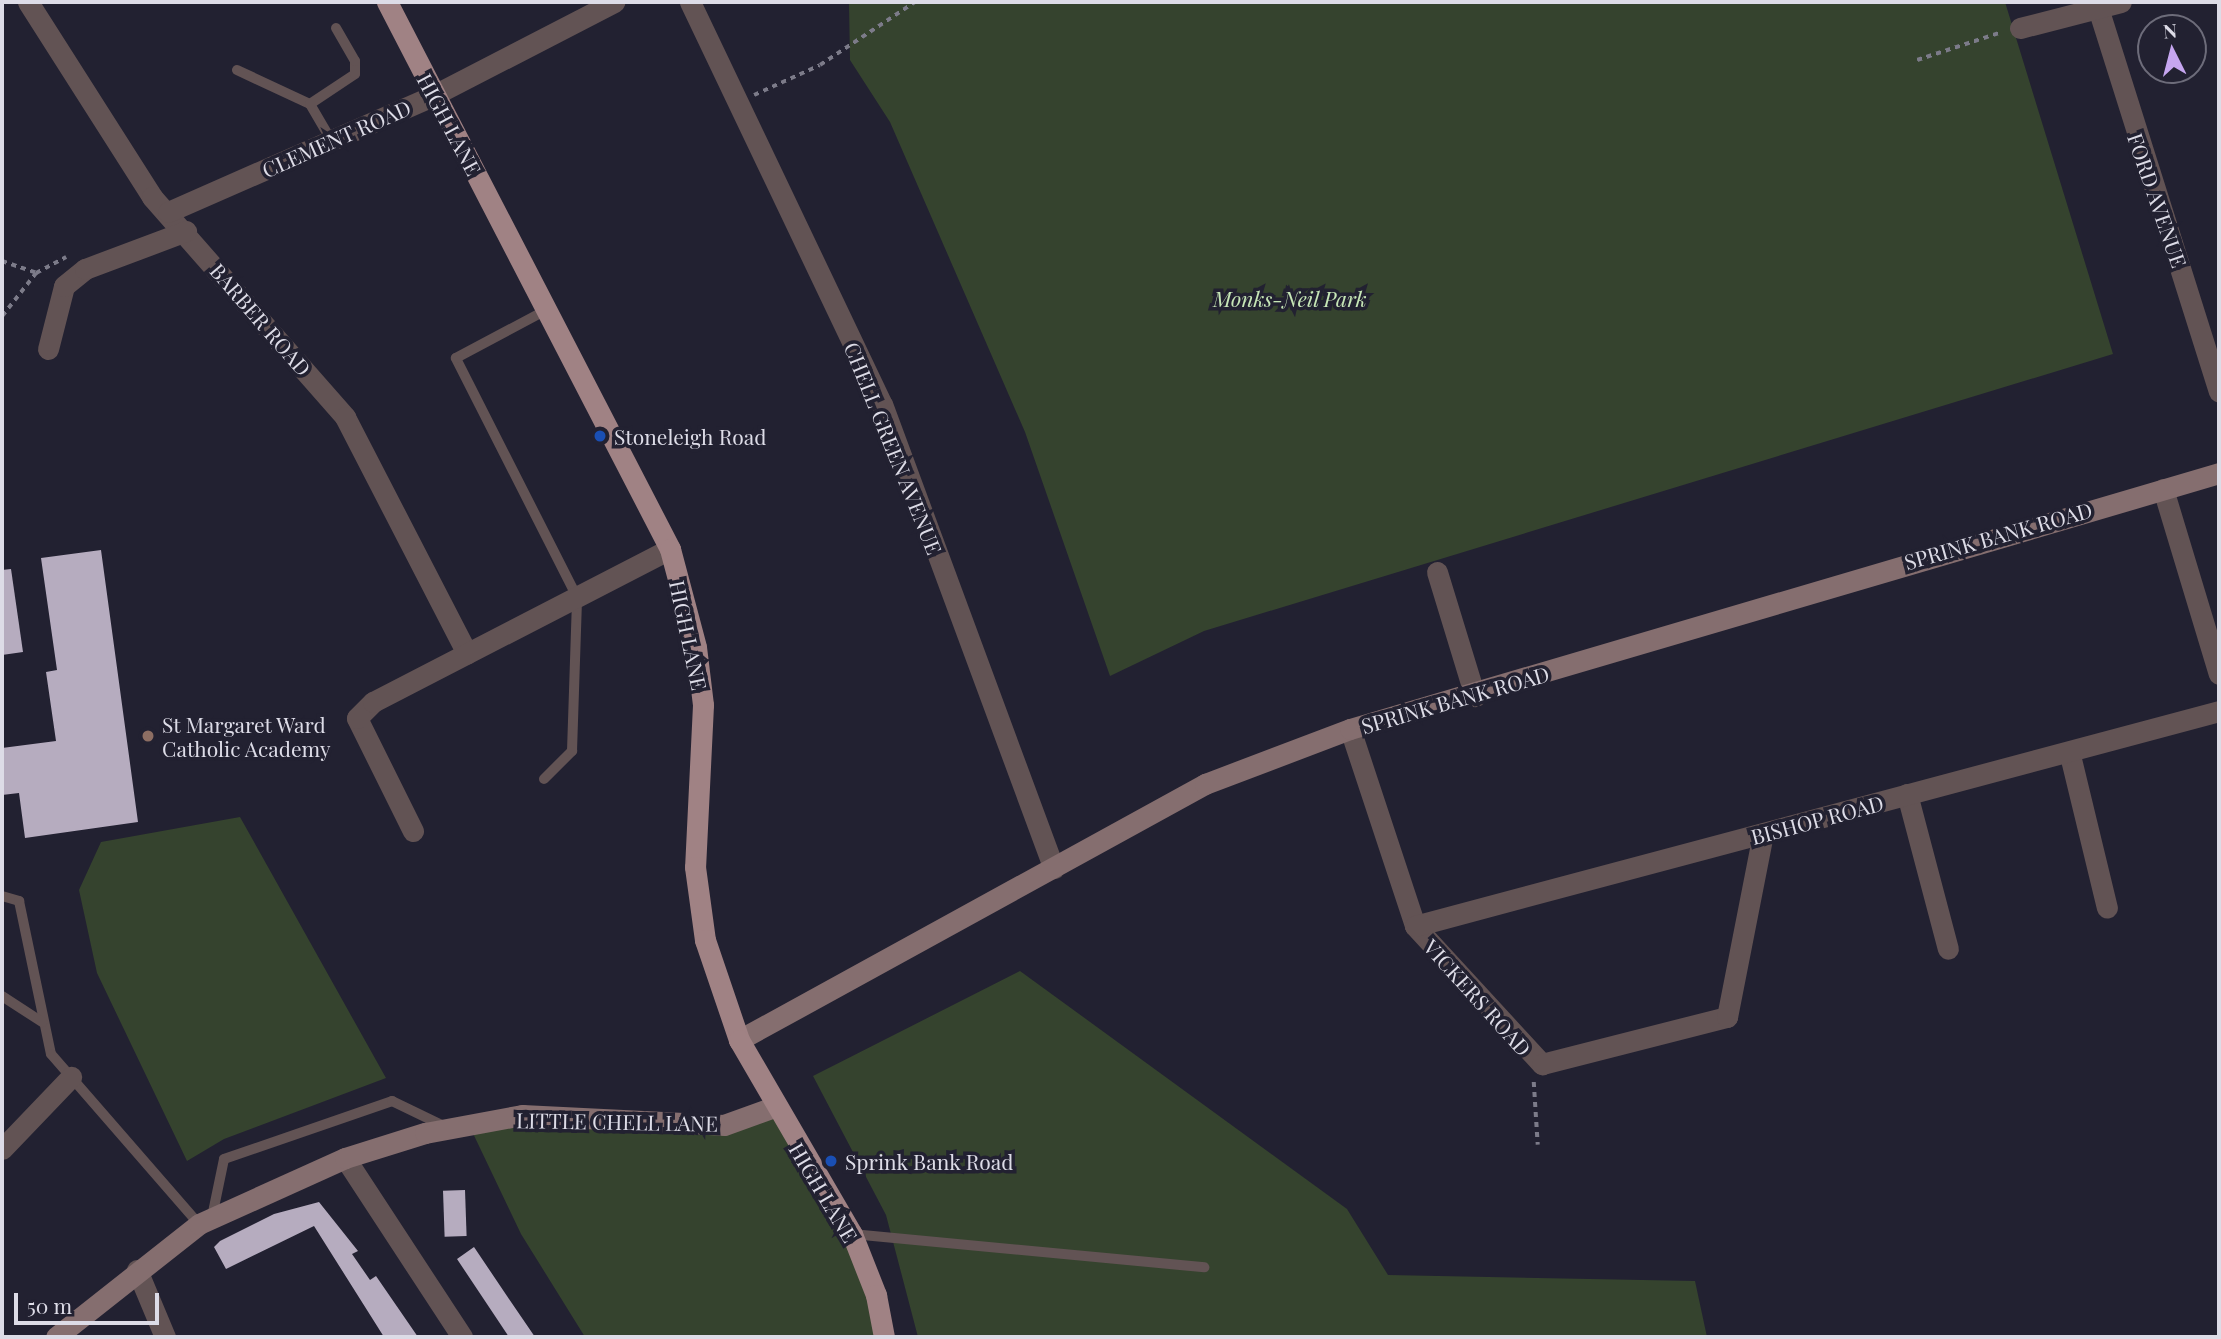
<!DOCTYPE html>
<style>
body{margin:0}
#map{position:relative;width:2221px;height:1339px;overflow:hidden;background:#222131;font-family:"Playfair Display",serif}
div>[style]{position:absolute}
.green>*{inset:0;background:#35432e}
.building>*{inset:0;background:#b6acbf;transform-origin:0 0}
.path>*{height:3.5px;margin-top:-1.75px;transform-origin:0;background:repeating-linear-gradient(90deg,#7c7b89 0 5px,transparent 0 10px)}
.lane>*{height:10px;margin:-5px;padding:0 5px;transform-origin:5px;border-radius:5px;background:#625354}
.street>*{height:21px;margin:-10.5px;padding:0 10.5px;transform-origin:10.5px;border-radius:10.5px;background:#625354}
.secondary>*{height:21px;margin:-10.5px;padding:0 10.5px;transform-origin:10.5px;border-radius:10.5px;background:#856e6f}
.primary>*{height:21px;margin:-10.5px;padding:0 10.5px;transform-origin:10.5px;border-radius:10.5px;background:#a08284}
.dots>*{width:19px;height:19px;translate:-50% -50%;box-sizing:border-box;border:4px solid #222131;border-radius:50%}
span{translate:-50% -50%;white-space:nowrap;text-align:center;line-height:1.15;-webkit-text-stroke:7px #222131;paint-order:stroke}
.street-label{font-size:21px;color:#dddce7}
.park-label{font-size:21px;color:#c7e7b7;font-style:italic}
.poi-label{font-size:21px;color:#dddce7}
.left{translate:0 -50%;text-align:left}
.frame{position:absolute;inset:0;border:4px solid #dddce7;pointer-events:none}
.north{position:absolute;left:2137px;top:14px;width:70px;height:70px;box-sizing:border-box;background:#222131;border:2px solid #6d6c7a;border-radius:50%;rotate:354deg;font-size:19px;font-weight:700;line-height:28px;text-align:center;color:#dddce7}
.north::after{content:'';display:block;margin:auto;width:24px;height:32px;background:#c6a6f0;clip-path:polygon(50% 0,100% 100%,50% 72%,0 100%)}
.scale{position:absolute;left:14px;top:1293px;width:145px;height:32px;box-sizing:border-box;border:4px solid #dddce7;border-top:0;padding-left:9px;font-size:21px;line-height:24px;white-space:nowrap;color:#dddce7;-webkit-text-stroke:5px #222131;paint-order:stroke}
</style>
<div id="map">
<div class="green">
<div style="clip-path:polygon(849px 2px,2005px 2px,2113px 354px,1204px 631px,1110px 676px,1025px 432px,890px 122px,850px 60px)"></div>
<div style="clip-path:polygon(240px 817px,386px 1078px,224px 1139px,187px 1161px,97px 973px,79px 890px,101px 842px)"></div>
<div style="clip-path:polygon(1020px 971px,1347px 1209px,1388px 1275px,1695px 1281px,1707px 1337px,918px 1337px,886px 1215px,813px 1076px)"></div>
<div style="clip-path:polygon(774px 1107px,852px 1234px,884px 1337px,585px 1337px,521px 1234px,469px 1125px,692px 1124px)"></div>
</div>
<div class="building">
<div style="clip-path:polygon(101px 550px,138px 822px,25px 838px,19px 793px,2px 795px,2px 748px,56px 741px,46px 672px,57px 670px,41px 558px)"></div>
<div style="clip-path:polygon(11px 569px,23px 652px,2px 655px,2px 570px)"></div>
<div style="left:465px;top:1190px;width:46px;height:22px;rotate:88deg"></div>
<div style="clip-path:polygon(319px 1202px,358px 1251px,352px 1254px,370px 1280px,376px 1276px,418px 1337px,384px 1337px,314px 1226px,226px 1269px,214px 1247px,220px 1241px,274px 1214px)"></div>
<div style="clip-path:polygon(474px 1247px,507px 1296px,535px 1337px,509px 1337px,457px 1259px)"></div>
</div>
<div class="path">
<div style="left:1917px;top:60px;width:89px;rotate:-18.2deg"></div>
<div style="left:754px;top:95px;width:72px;rotate:-24.4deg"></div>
<div style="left:820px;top:65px;width:114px;rotate:-33.6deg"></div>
<div style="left:2px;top:261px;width:36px;rotate:19deg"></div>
<div style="left:2px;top:316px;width:55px;rotate:-51.7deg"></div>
<div style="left:36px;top:273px;width:34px;rotate:-28deg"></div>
<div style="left:1534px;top:1082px;width:63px;rotate:86.4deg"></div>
</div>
<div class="lane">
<div style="left:237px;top:70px;width:81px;rotate:25deg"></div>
<div style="left:310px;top:104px;width:42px;rotate:59.7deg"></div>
<div style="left:310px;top:104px;width:54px;rotate:-33.7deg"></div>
<div style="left:355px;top:74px;width:13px;rotate:-90deg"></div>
<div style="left:355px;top:61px;width:38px;rotate:-120deg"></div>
<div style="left:544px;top:779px;width:40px;rotate:-45deg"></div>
<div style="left:572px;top:751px;width:154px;rotate:-88.1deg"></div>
<div style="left:577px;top:597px;width:268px;rotate:-116.9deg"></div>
<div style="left:456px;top:358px;width:104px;rotate:-28deg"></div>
<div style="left:2px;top:896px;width:18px;rotate:16deg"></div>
<div style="left:19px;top:901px;width:156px;rotate:78.2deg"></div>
<div style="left:51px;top:1054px;width:225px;rotate:49deg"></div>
<div style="left:2px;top:996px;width:48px;rotate:33deg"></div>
<div style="left:212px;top:1217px;width:59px;rotate:-78.3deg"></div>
<div style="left:224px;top:1159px;width:178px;rotate:-19deg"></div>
<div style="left:392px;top:1101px;width:58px;rotate:25.7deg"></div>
<div style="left:852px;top:1234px;width:354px;rotate:5.4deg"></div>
</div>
<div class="street">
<div style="left:28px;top:2px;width:231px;rotate:57.5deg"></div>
<div style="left:152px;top:197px;width:293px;rotate:48.7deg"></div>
<div style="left:345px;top:417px;width:266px;rotate:62.7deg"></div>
<div style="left:690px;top:2px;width:445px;rotate:64.5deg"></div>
<div style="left:882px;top:404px;width:495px;rotate:69.7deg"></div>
<div style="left:2098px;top:8px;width:402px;rotate:72.5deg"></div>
<div style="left:2020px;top:28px;width:104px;rotate:-14.4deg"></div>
<div style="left:168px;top:212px;width:291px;rotate:-23.7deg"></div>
<div style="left:434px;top:95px;width:203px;rotate:-27.3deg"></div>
<div style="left:48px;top:349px;width:65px;rotate:-75.7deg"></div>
<div style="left:64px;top:286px;width:27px;rotate:-39deg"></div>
<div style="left:85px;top:269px;width:108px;rotate:-20.6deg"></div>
<div style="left:2163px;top:489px;width:193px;rotate:73.2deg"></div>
<div style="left:1437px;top:572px;width:130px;rotate:73deg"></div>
<div style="left:1350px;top:729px;width:207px;rotate:71.7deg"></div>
<div style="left:1415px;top:926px;width:188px;rotate:47.4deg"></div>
<div style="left:1542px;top:1064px;width:191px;rotate:-14.3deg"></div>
<div style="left:1727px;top:1017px;width:187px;rotate:-78.9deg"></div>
<div style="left:2070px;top:755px;width:157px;rotate:76.4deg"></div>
<div style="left:1907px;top:794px;width:160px;rotate:75.2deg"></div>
<div style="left:413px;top:831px;width:126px;rotate:-116.4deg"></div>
<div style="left:357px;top:718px;width:23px;rotate:-45deg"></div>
<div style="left:373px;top:702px;width:334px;rotate:-27.3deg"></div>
<div style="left:1415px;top:926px;width:832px;rotate:-14.97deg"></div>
<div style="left:2px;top:1149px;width:100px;rotate:-46.2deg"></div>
<div style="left:345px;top:1158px;width:214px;rotate:56.8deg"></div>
<div style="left:137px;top:1270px;width:73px;rotate:67.3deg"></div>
</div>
<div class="secondary">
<div style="left:739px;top:1040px;width:532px;rotate:-28.78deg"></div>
<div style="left:1205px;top:784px;width:155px;rotate:-20.8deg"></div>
<div style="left:1350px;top:729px;width:906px;rotate:-16.41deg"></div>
<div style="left:56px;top:1337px;width:182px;rotate:-38.3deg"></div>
<div style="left:199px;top:1224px;width:160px;rotate:-24.3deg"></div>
<div style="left:345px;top:1158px;width:84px;rotate:-17.4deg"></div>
<div style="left:425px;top:1133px;width:99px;rotate:-10.5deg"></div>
<div style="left:522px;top:1115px;width:202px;rotate:2.8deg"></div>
<div style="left:724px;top:1125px;width:53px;rotate:-19.8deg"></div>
</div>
<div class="primary">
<div style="left:387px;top:2px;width:616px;rotate:62.64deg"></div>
<div style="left:670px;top:549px;width:101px;rotate:75.1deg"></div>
<div style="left:696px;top:647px;width:58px;rotate:83.1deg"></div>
<div style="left:703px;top:705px;width:162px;rotate:92.8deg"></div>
<div style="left:695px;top:867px;width:74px;rotate:82.2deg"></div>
<div style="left:705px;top:940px;width:106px;rotate:71.2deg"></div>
<div style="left:739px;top:1040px;width:225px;rotate:59.8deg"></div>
<div style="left:852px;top:1234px;width:66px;rotate:68.5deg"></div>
<div style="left:876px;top:1295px;width:43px;rotate:79.2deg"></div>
</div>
<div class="dots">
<div style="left:600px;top:436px;background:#1a4fb4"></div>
<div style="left:148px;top:736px;background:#8d6e63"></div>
<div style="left:831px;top:1161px;background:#1a4fb4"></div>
</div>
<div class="street-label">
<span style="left:450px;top:124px;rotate:62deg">HIGH LANE</span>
<span style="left:336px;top:138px;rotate:-24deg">CLEMENT ROAD</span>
<span style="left:2158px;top:200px;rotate:71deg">FORD AVENUE</span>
<span style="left:261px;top:319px;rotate:49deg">BARBER ROAD</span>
<span style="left:894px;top:448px;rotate:68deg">CHELL GREEN AVENUE</span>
<span style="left:1998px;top:535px;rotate:-16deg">SPRINK BANK ROAD</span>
<span style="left:689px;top:635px;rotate:78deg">HIGH LANE</span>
<span style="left:1455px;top:699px;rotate:-16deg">SPRINK BANK ROAD</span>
<span style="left:1817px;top:819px;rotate:-15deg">BISHOP ROAD</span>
<span style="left:1478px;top:997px;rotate:48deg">VICKERS ROAD</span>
<span style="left:617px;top:1121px;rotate:1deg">LITTLE CHELL LANE</span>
<span style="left:824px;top:1192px;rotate:59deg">HIGH LANE</span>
</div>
<div class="park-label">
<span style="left:1290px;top:298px">Monks-Neil Park</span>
</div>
<div class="poi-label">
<span class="left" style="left:614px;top:436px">Stoneleigh Road</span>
<span class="left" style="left:162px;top:736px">St Margaret Ward<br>Catholic Academy</span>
<span class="left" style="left:845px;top:1161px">Sprink Bank Road</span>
</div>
<div class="frame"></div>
<div class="north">N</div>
<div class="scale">50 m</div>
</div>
